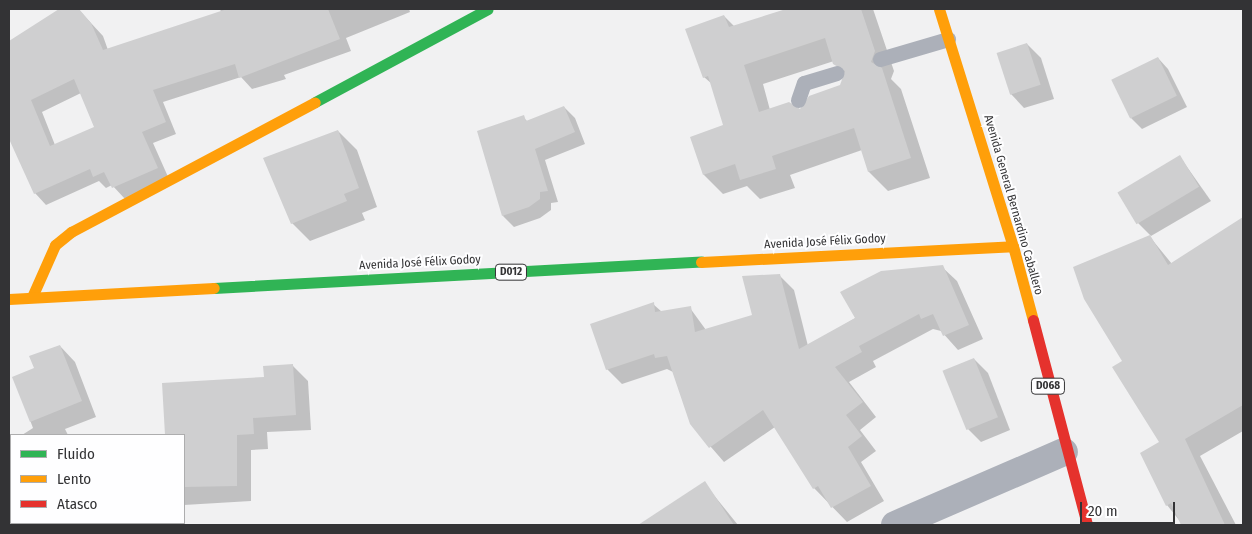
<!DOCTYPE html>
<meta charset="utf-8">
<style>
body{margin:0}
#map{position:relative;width:1252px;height:534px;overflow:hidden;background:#f1f1f2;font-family:"Fira Sans Condensed",sans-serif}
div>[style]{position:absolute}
.shadow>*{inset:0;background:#0003}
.building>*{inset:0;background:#cfcfd0;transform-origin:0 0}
.lane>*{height:15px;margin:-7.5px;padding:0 7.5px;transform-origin:7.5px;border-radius:7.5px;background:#acb0b9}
.street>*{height:28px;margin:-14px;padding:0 14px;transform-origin:14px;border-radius:14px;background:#acb0b9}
.fast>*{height:11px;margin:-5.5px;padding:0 5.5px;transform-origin:5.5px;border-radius:5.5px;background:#30b455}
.slow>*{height:11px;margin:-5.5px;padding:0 5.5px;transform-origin:5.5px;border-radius:5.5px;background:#ff9f0a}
.jam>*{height:11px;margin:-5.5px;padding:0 5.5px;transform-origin:5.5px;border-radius:5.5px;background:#e5322d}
span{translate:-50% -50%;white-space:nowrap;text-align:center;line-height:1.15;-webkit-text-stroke:4px #fefeff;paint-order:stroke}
.shield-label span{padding:1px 4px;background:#fefeff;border:1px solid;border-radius:4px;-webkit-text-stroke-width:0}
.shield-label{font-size:11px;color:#333335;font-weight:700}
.street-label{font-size:12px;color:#333335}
.frame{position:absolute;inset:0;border:10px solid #333335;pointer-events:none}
.legend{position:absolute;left:10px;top:434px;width:175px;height:90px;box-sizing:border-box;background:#fefeff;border:1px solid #adadae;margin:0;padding:6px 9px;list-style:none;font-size:15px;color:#333335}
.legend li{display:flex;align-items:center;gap:10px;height:25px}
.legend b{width:25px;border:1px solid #adadae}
.scale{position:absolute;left:1080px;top:502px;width:95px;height:22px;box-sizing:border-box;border:2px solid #333335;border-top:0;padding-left:6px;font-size:15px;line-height:18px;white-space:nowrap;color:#333335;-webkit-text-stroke:4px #fefeff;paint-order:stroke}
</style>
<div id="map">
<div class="shadow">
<div style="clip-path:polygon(evenodd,61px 9px,78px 9px,103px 36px,108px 50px,221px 12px,220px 9px,409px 9px,410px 12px,346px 38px,351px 51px,284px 75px,286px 79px,252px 89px,241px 77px,163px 102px,176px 134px,153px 143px,169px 179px,125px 199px,112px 185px,106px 188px,99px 181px,46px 205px,35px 193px,9px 122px,9px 43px,61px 9px,81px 93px,95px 128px,55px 145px,42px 112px,81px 93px)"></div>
<div style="clip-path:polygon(evenodd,790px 9px,873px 9px,894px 71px,891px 79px,901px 89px,930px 178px,888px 191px,869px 172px,862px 150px,790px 175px,795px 188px,760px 199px,747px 186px,723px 194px,704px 175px,691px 138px,724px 126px,712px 84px,704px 77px,724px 16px,735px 27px,790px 9px,834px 61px,845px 74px,841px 86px,801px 111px,770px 110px,763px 84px,834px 61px)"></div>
<div style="clip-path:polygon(1027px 44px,1041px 58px,1054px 99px,1024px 108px,1011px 94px)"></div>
<div style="clip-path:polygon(1158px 58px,1168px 69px,1187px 107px,1142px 129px,1131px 118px)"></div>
<div style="clip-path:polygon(564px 107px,575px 118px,585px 144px,545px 160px,558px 202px,551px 203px,551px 210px,540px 218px,514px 227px,503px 216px,523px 117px,528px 122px)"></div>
<div style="clip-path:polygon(338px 131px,357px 150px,377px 207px,362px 213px,365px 220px,310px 241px,292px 223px)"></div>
<div style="clip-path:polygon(1180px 157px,1211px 201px,1151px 236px,1137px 222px)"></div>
<div style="clip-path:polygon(1243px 219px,1243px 431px,1200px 456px,1236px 525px,1183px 525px,1167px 505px,1161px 443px,1124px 361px,1150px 237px,1172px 264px)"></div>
<div style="clip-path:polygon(942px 267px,957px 281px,983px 339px,958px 350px,941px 331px,933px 329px,873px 361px,876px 367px,849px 382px,876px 417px,860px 430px,876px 451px,861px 462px,884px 501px,847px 522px,814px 488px,775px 427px,724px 462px,691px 424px,673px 372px,667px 369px,622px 384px,607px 369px,653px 304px,662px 312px,690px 308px,706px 330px,754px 316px,779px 275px,794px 290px,808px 346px)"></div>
<div style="clip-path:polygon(60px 346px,75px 362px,96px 417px,65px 429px,68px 435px,22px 435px,33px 428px,14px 378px,35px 369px)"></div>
<div style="clip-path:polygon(974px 359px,988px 373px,1010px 430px,981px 442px,967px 428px)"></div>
<div style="clip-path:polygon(293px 366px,308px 381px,311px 430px,267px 432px,268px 449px,251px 450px,251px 501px,184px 505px,184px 435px,167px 435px,164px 384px,265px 378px)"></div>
<div style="clip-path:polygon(704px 483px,738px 525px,641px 525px)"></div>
<div style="clip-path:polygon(11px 498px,11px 523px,51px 525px,9px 525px)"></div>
<div style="clip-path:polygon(125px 523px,140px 523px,142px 525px,122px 525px)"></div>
</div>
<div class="building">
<div style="clip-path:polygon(evenodd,59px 9px,79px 9px,91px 23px,103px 50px,227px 9px,328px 9px,340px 39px,239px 78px,235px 64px,153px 90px,166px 122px,142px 132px,158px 168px,112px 188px,104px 172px,93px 177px,90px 169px,34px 194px,9px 139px,9px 41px,59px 9px,74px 79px,94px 127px,50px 146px,31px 100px,74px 79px)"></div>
<div style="clip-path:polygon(evenodd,786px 9px,861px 9px,875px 51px,871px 62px,882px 68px,911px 158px,868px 172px,854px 128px,772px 156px,776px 169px,740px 180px,735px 164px,703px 175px,690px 137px,723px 125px,708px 76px,703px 78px,685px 29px,724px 15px,729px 27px,786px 9px,825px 38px,833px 64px,845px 71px,840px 85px,809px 96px,800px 109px,789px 102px,759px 112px,744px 65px,825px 38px)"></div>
<div style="left:1027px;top:43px;width:44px;height:32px;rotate:72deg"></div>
<div style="left:1158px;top:57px;width:43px;height:52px;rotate:64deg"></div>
<div style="clip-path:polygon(564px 106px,575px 132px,535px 149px,548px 191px,540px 192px,540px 199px,529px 207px,502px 216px,477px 131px,524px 115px,526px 121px)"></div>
<div style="clip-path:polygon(338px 130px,359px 188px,344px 194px,347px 201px,291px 224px,263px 158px)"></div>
<div style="left:1180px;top:155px;width:37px;height:73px;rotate:59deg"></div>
<div style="clip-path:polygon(1243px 217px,1243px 405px,1185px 439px,1225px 525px,1181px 525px,1171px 503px,1166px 506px,1140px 453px,1159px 442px,1112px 367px,1122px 361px,1084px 299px,1073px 267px,1150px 235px,1168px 265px)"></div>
<div style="clip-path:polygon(943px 265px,969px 325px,943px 336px,933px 314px,921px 319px,919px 314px,859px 346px,862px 352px,835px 367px,863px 402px,846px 415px,862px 436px,848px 447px,871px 486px,831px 508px,818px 486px,813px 489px,763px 410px,709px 448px,690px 424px,667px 356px,655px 358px,654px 354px,606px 370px,590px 324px,654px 302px,655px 312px,691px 306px,695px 332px,752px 315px,742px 276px,780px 274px,799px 349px,855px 318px,840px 292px,881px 271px)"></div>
<div style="clip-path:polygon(60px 345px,82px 401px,30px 422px,12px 377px,34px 368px,29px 356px)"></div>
<div style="left:974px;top:358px;width:64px;height:34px;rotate:68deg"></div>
<div style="clip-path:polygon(293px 364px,296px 415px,253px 418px,254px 434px,237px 435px,237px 486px,184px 487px,184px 435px,165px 435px,162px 383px,264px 377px,263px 366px)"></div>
<div style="clip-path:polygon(705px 481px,734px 525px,638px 525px)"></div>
</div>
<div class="lane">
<div style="left:880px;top:59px;width:71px;rotate:-16.4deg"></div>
<div style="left:798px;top:100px;width:18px;rotate:-71deg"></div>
<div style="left:804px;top:83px;width:34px;rotate:-17deg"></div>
</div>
<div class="street">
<div style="left:895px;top:525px;width:184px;rotate:-23.4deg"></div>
</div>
<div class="fast">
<div style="left:315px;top:102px;width:196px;rotate:-28.3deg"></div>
<div style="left:214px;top:288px;width:488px;rotate:-3.1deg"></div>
</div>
<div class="slow">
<div style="left:939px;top:9px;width:248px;rotate:72.7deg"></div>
<div style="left:701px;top:262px;width:312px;rotate:-2.9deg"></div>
<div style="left:1013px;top:246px;width:77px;rotate:74.9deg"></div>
<div style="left:32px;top:297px;width:57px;rotate:-66.1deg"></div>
<div style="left:55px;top:245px;width:21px;rotate:-39deg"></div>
<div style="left:71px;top:232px;width:276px;rotate:-28deg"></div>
<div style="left:9px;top:299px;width:205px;rotate:-3.1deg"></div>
</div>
<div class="jam">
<div style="left:1033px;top:320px;width:212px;rotate:75.2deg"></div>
</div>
<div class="shield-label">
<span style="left:511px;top:272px">D012</span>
<span style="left:1048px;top:386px">D068</span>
</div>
<div class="street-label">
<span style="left:1013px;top:205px;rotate:74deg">Avenida General Bernardino Caballero</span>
<span style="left:825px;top:242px;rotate:-3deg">Avenida José Félix Godoy</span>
<span style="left:420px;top:263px;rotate:-3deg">Avenida José Félix Godoy</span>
</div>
<div class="frame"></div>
<ul class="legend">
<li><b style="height:6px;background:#30b455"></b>Fluido</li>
<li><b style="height:6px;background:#ff9f0a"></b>Lento</li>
<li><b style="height:6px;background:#e5322d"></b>Atasco</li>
</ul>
<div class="scale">20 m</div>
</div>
